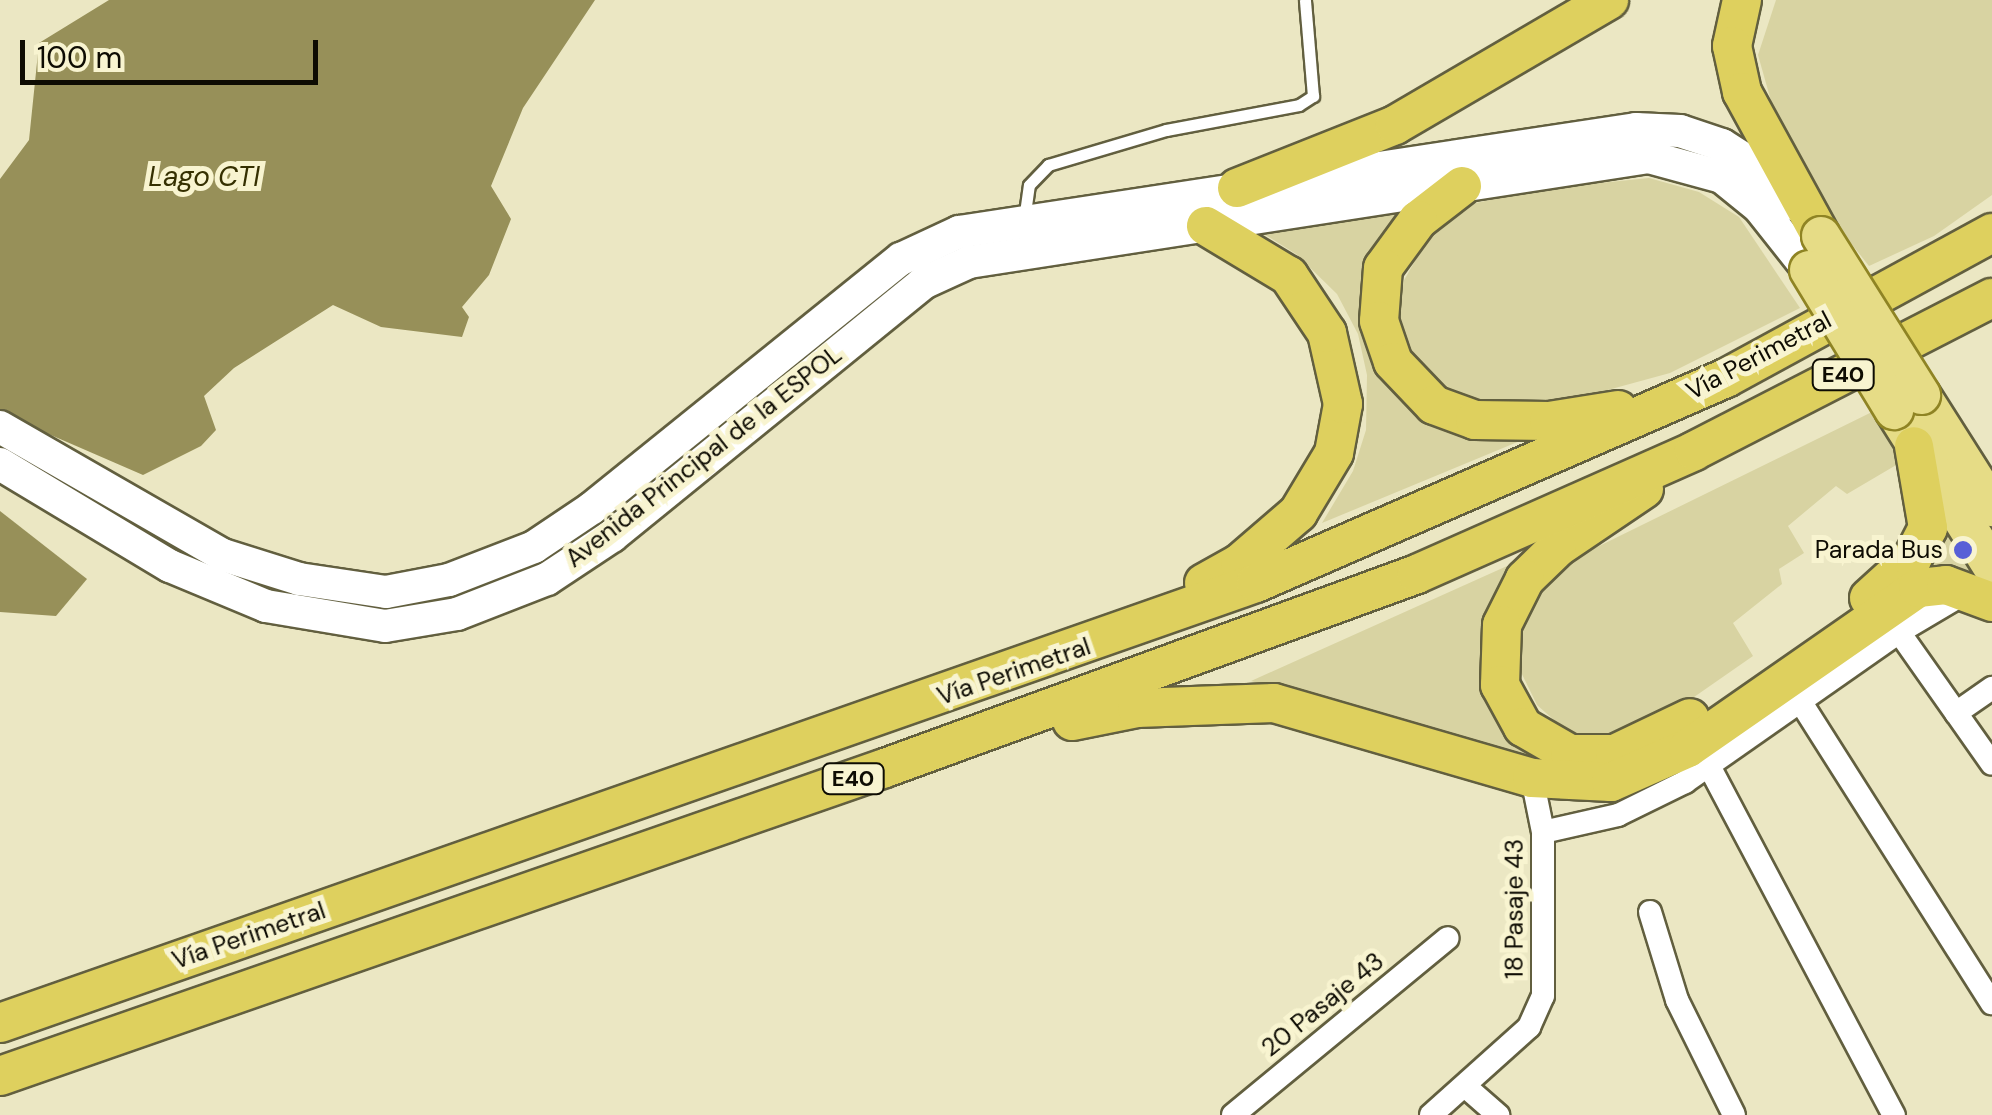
<!DOCTYPE html>
<meta charset="utf-8">
<style>
body{margin:0}
#map{position:relative;width:1992px;height:1115px;overflow:hidden;background:#ebe7c3;font-family:"DM Sans",sans-serif}
div>[style]{position:absolute}
.green>*{inset:0;background:#d8d3a2}
.water>*{inset:0;background:#979059}
.roads{filter:drop-shadow(2px 0 #625f3f) drop-shadow(-2px 0 #625f3f) drop-shadow(0 2px #625f3f) drop-shadow(0 -2px #625f3f)}
.service>*{height:11px;margin:-5.5px;padding:0 5.5px;transform-origin:5.5px;border-radius:5.5px;background:#fff}
.minor>*{height:22px;margin:-11px;padding:0 11px;transform-origin:11px;border-radius:11px;background:#fff}
.secondary>*{height:32px;margin:-16px;padding:0 16px;transform-origin:16px;border-radius:16px;background:#fff}
.primary>*{height:38px;margin:-19px;padding:0 19px;transform-origin:19px;border-radius:19px;background:#e6dc86}
.trunk>*{height:38px;margin:-19px;padding:0 19px;transform-origin:19px;border-radius:19px;background:#ded05e}
.bridges{filter:drop-shadow(2px 0 #8f8424) drop-shadow(-2px 0 #8f8424) drop-shadow(0 2px #8f8424) drop-shadow(0 -2px #8f8424)}
.primary-bridge>*{height:38px;margin:-19px;padding:0 19px;transform-origin:19px;border-radius:19px;background:#e6dc86}
.dots>*{width:28px;height:28px;translate:-50% -50%;box-sizing:border-box;border:5px solid #f8f4d0;border-radius:50%}
span{translate:-50% -50%;white-space:nowrap;text-align:center;line-height:1.15;-webkit-text-stroke:10px #f8f4d0;paint-order:stroke}
.shield-label span{padding:2px 8px;background:#f8f4d0;border:2px solid;border-radius:8px;-webkit-text-stroke-width:0}
.shield-label{font-size:22px;color:#0e0c03;font-weight:700}
.street-label{font-size:25px;color:#0e0c03}
.poi-label{font-size:25px;color:#0e0c03}
.right{translate:-100% -50%;text-align:right}
.water-label{font-size:28px;color:#353001;font-style:italic}
.scale{position:absolute;left:20px;top:40px;width:298px;height:45px;box-sizing:border-box;border:5px solid #0e0c03;border-top:0;padding-left:12px;font-size:30px;line-height:35px;white-space:nowrap;color:#0e0c03;-webkit-text-stroke:8px #f8f4d0;paint-order:stroke}
</style>
<div id="map">
<div class="green">
<div style="clip-path:polygon(1776px 0,1992px 0,1992px 195px,1934px 236px,1869px 266px,1838px 227px,1775px 115px,1758px 55px)"></div>
<div style="clip-path:polygon(1649px 178px,1699px 192px,1739px 217px,1800px 308px,1670px 373px,1560px 403px,1499px 412px,1427px 386px,1401px 350px,1395px 314px,1403px 282px,1436px 224px,1467px 205px,1541px 189px)"></div>
<div style="clip-path:polygon(1417px 199px,1391px 234px,1386px 365px,1539px 433px,1322px 523px,1353px 471px,1366px 430px,1367px 375px,1358px 334px,1337px 294px,1296px 254px,1259px 231px)"></div>
<div style="clip-path:polygon(1876px 410px,1903px 461px,1847px 494px,1836px 486px,1788px 526px,1804px 553px,1779px 569px,1782px 584px,1733px 623px,1753px 656px,1638px 736px,1605px 742px,1571px 735px,1537px 705px,1519px 668px,1519px 626px,1532px 592px,1587px 552px)"></div>
<div style="clip-path:polygon(1942px 518px,1983px 581px,1908px 585px)"></div>
<div style="clip-path:polygon(1534px 554px,1493px 597px,1483px 651px,1575px 770px,1537px 767px,1390px 717px,1251px 681px)"></div>
</div>
<div class="water">
<div style="clip-path:polygon(109px 0,595px 0,523px 108px,491px 186px,511px 219px,489px 275px,462px 307px,469px 317px,462px 337px,381px 327px,333px 305px,234px 368px,204px 396px,216px 430px,201px 446px,143px 475px,37px 429px,0 482px,0 179px,29px 140px,39px 43px)"></div>
<div style="clip-path:polygon(0 511px,87px 579px,56px 616px,0 612px)"></div>
</div>
<div class="roads">
<div class="service">
<div style="left:1024px;top:220px;width:35px;rotate:-82deg"></div>
<div style="left:1029px;top:185px;width:28px;rotate:-46deg"></div>
<div style="left:1048px;top:165px;width:123px;rotate:-16.5deg"></div>
<div style="left:1166px;top:130px;width:135px;rotate:-10.6deg"></div>
<div style="left:1299px;top:105px;width:17px;rotate:-33deg"></div>
<div style="left:1313px;top:96px;width:96px;rotate:-94.8deg"></div>
</div>
<div class="minor">
<div style="left:1899px;top:632px;width:161px;rotate:54.8deg"></div>
<div style="left:1800px;top:701px;width:358px;rotate:57.6deg"></div>
<div style="left:1956px;top:713px;width:44px;rotate:-34.8deg"></div>
<div style="left:1709px;top:766px;width:395px;rotate:62.1deg"></div>
<div style="left:1543px;top:832px;width:77px;rotate:-12.8deg"></div>
<div style="left:1618px;top:815px;width:75px;rotate:-26.2deg"></div>
<div style="left:1685px;top:782px;width:261px;rotate:-35deg"></div>
<div style="left:1899px;top:632px;width:82px;rotate:-30.6deg"></div>
<div style="left:1650px;top:912px;width:92px;rotate:72.9deg"></div>
<div style="left:1677px;top:1000px;width:128px;rotate:63.6deg"></div>
<div style="left:1466px;top:1087px;width:43px;rotate:41.2deg"></div>
<div style="left:1233px;top:1115px;width:278px;rotate:-39.5deg"></div>
<div style="left:1431px;top:1115px;width:132px;rotate:-41.9deg"></div>
<div style="left:1529px;top:1027px;width:34px;rotate:-66deg"></div>
<div style="left:1543px;top:996px;width:164px;rotate:-90deg"></div>
<div style="left:1543px;top:832px;width:55px;rotate:-101.5deg"></div>
</div>
<div class="secondary">
<div style="left:0;top:427px;width:257px;rotate:29.9deg"></div>
<div style="left:223px;top:555px;width:80px;rotate:17.5deg"></div>
<div style="left:299px;top:579px;width:88px;rotate:8.5deg"></div>
<div style="left:386px;top:592px;width:64px;rotate:-10.8deg"></div>
<div style="left:449px;top:580px;width:91px;rotate:-21.2deg"></div>
<div style="left:534px;top:547px;width:70px;rotate:-33.9deg"></div>
<div style="left:592px;top:508px;width:397px;rotate:-38.9deg"></div>
<div style="left:901px;top:259px;width:64px;rotate:-25deg"></div>
<div style="left:959px;top:232px;width:685px;rotate:-8.65deg"></div>
<div style="left:1636px;top:129px;width:44px;rotate:2.6deg"></div>
<div style="left:1680px;top:131px;width:44px;rotate:18.4deg"></div>
<div style="left:1722px;top:145px;width:50px;rotate:32.7deg"></div>
<div style="left:1764px;top:172px;width:46px;rotate:45.9deg"></div>
<div style="left:0;top:464px;width:198px;rotate:31deg"></div>
<div style="left:170px;top:566px;width:104px;rotate:22.6deg"></div>
<div style="left:266px;top:606px;width:121px;rotate:9.5deg"></div>
<div style="left:385px;top:626px;width:73px;rotate:-9.5deg"></div>
<div style="left:457px;top:614px;width:97px;rotate:-21.3deg"></div>
<div style="left:547px;top:579px;width:78px;rotate:-33.5deg"></div>
<div style="left:612px;top:536px;width:401px;rotate:-39.1deg"></div>
<div style="left:923px;top:283px;width:51px;rotate:-24.5deg"></div>
<div style="left:969px;top:262px;width:688px;rotate:-8.78deg"></div>
<div style="left:1649px;top:157px;width:76px;rotate:15.3deg"></div>
<div style="left:1722px;top:177px;width:48px;rotate:39deg"></div>
<div style="left:1759px;top:207px;width:80px;rotate:51.6deg"></div>
</div>
<div class="primary">
<div style="left:1921px;top:395px;width:133px;rotate:57.6deg"></div>
<div style="left:1894px;top:410px;width:184px;rotate:57.9deg"></div>
</div>
<div class="trunk">
<div style="left:1742px;top:0;width:47px;rotate:102.3deg"></div>
<div style="left:1732px;top:46px;width:47px;rotate:77.7deg"></div>
<div style="left:1742px;top:92px;width:164px;rotate:61.3deg"></div>
<div style="left:1462px;top:186px;width:56px;rotate:142.3deg"></div>
<div style="left:1418px;top:220px;width:59px;rotate:126.1deg"></div>
<div style="left:1383px;top:268px;width:53px;rotate:94.3deg"></div>
<div style="left:1379px;top:321px;width:43px;rotate:71.1deg"></div>
<div style="left:1393px;top:362px;width:59px;rotate:46.4deg"></div>
<div style="left:1434px;top:405px;width:44px;rotate:20.1deg"></div>
<div style="left:1475px;top:420px;width:74px;rotate:0.8deg"></div>
<div style="left:1549px;top:421px;width:70px;rotate:-9.1deg"></div>
<div style="left:1237px;top:188px;width:170px;rotate:-21.7deg"></div>
<div style="left:1395px;top:125px;width:248px;rotate:-30.3deg"></div>
<div style="left:1644px;top:489px;width:105px;rotate:145.9deg"></div>
<div style="left:1557px;top:548px;width:45px;rotate:135.9deg"></div>
<div style="left:1525px;top:579px;width:51px;rotate:116.6deg"></div>
<div style="left:1502px;top:625px;width:60px;rotate:91.9deg"></div>
<div style="left:1500px;top:685px;width:48px;rotate:61.3deg"></div>
<div style="left:1523px;top:727px;width:54px;rotate:29.9deg"></div>
<div style="left:1570px;top:754px;width:45px"></div>
<div style="left:1615px;top:754px;width:83px;rotate:-25.6deg"></div>
<div style="left:1204px;top:583px;width:41px;rotate:-29.1deg"></div>
<div style="left:1240px;top:563px;width:77px;rotate:-40.8deg"></div>
<div style="left:1298px;top:513px;width:70px;rotate:-59deg"></div>
<div style="left:1334px;top:453px;width:50px;rotate:-79.6deg"></div>
<div style="left:1343px;top:404px;width:73px;rotate:-102.7deg"></div>
<div style="left:1327px;top:333px;width:69px;rotate:-123.7deg"></div>
<div style="left:1289px;top:276px;width:97px;rotate:-148.9deg"></div>
<div style="left:1869px;top:598px;width:58px;rotate:-42.2deg"></div>
<div style="left:1912px;top:559px;width:35px;rotate:-63deg"></div>
<div style="left:1928px;top:528px;width:83px;rotate:-99.7deg"></div>
<div style="left:1072px;top:721px;width:66px;rotate:-11.3deg"></div>
<div style="left:1137px;top:708px;width:137px;rotate:-2.1deg"></div>
<div style="left:1274px;top:703px;width:269px;rotate:16.2deg"></div>
<div style="left:1532px;top:778px;width:79px;rotate:2.9deg"></div>
<div style="left:1611px;top:782px;width:84px;rotate:-23.8deg"></div>
<div style="left:1688px;top:748px;width:280px;rotate:-34.8deg"></div>
<div style="left:1918px;top:588px;width:28px;rotate:-6deg"></div>
<div style="left:1946px;top:585px;width:49px;rotate:20.3deg"></div>
<div style="left:0;top:1023px;width:1331px;rotate:-19.31deg"></div>
<div style="left:1256px;top:583px;width:513px;rotate:-23.57deg"></div>
<div style="left:1726px;top:378px;width:303px;rotate:-28.6deg"></div>
<div style="left:0;top:1076px;width:937px;rotate:-19.19deg"></div>
<div style="left:885px;top:768px;width:566px;rotate:-20.03deg"></div>
<div style="left:1417px;top:574px;width:303px;rotate:-23.9deg"></div>
<div style="left:1694px;top:451px;width:335px;rotate:-27.2deg"></div>
</div>
</div>
<div class="bridges">
<div class="primary-bridge">
<div style="left:1821px;top:236px;width:188px;rotate:57.8deg"></div>
<div style="left:1809px;top:270px;width:164px;rotate:58.7deg"></div>
</div>
</div>
<div class="dots">
<div style="left:1963px;top:550px;background:#5860d7"></div>
</div>
<div class="shield-label">
<span style="left:1843px;top:375px">E40</span>
<span style="left:853px;top:779px">E40</span>
</div>
<div class="street-label">
<span style="left:1759px;top:356px;rotate:-28deg">Vía Perimetral</span>
<span style="left:704px;top:457px;rotate:-38deg">Avenida Principal de la ESPOL</span>
<span style="left:1014px;top:672px;rotate:-19deg">Vía Perimetral</span>
<span style="left:1515px;top:909px;rotate:-90deg">18 Pasaje 43</span>
<span style="left:249px;top:936px;rotate:-19deg">Vía Perimetral</span>
<span style="left:1323px;top:1005px;rotate:-39deg">20 Pasaje 43</span>
</div>
<div class="poi-label">
<span class="right" style="left:1943px;top:550px">Parada Bus</span>
</div>
<div class="water-label">
<span style="left:204px;top:177px">Lago CTI</span>
</div>
<div class="scale">100 m</div>
</div>
